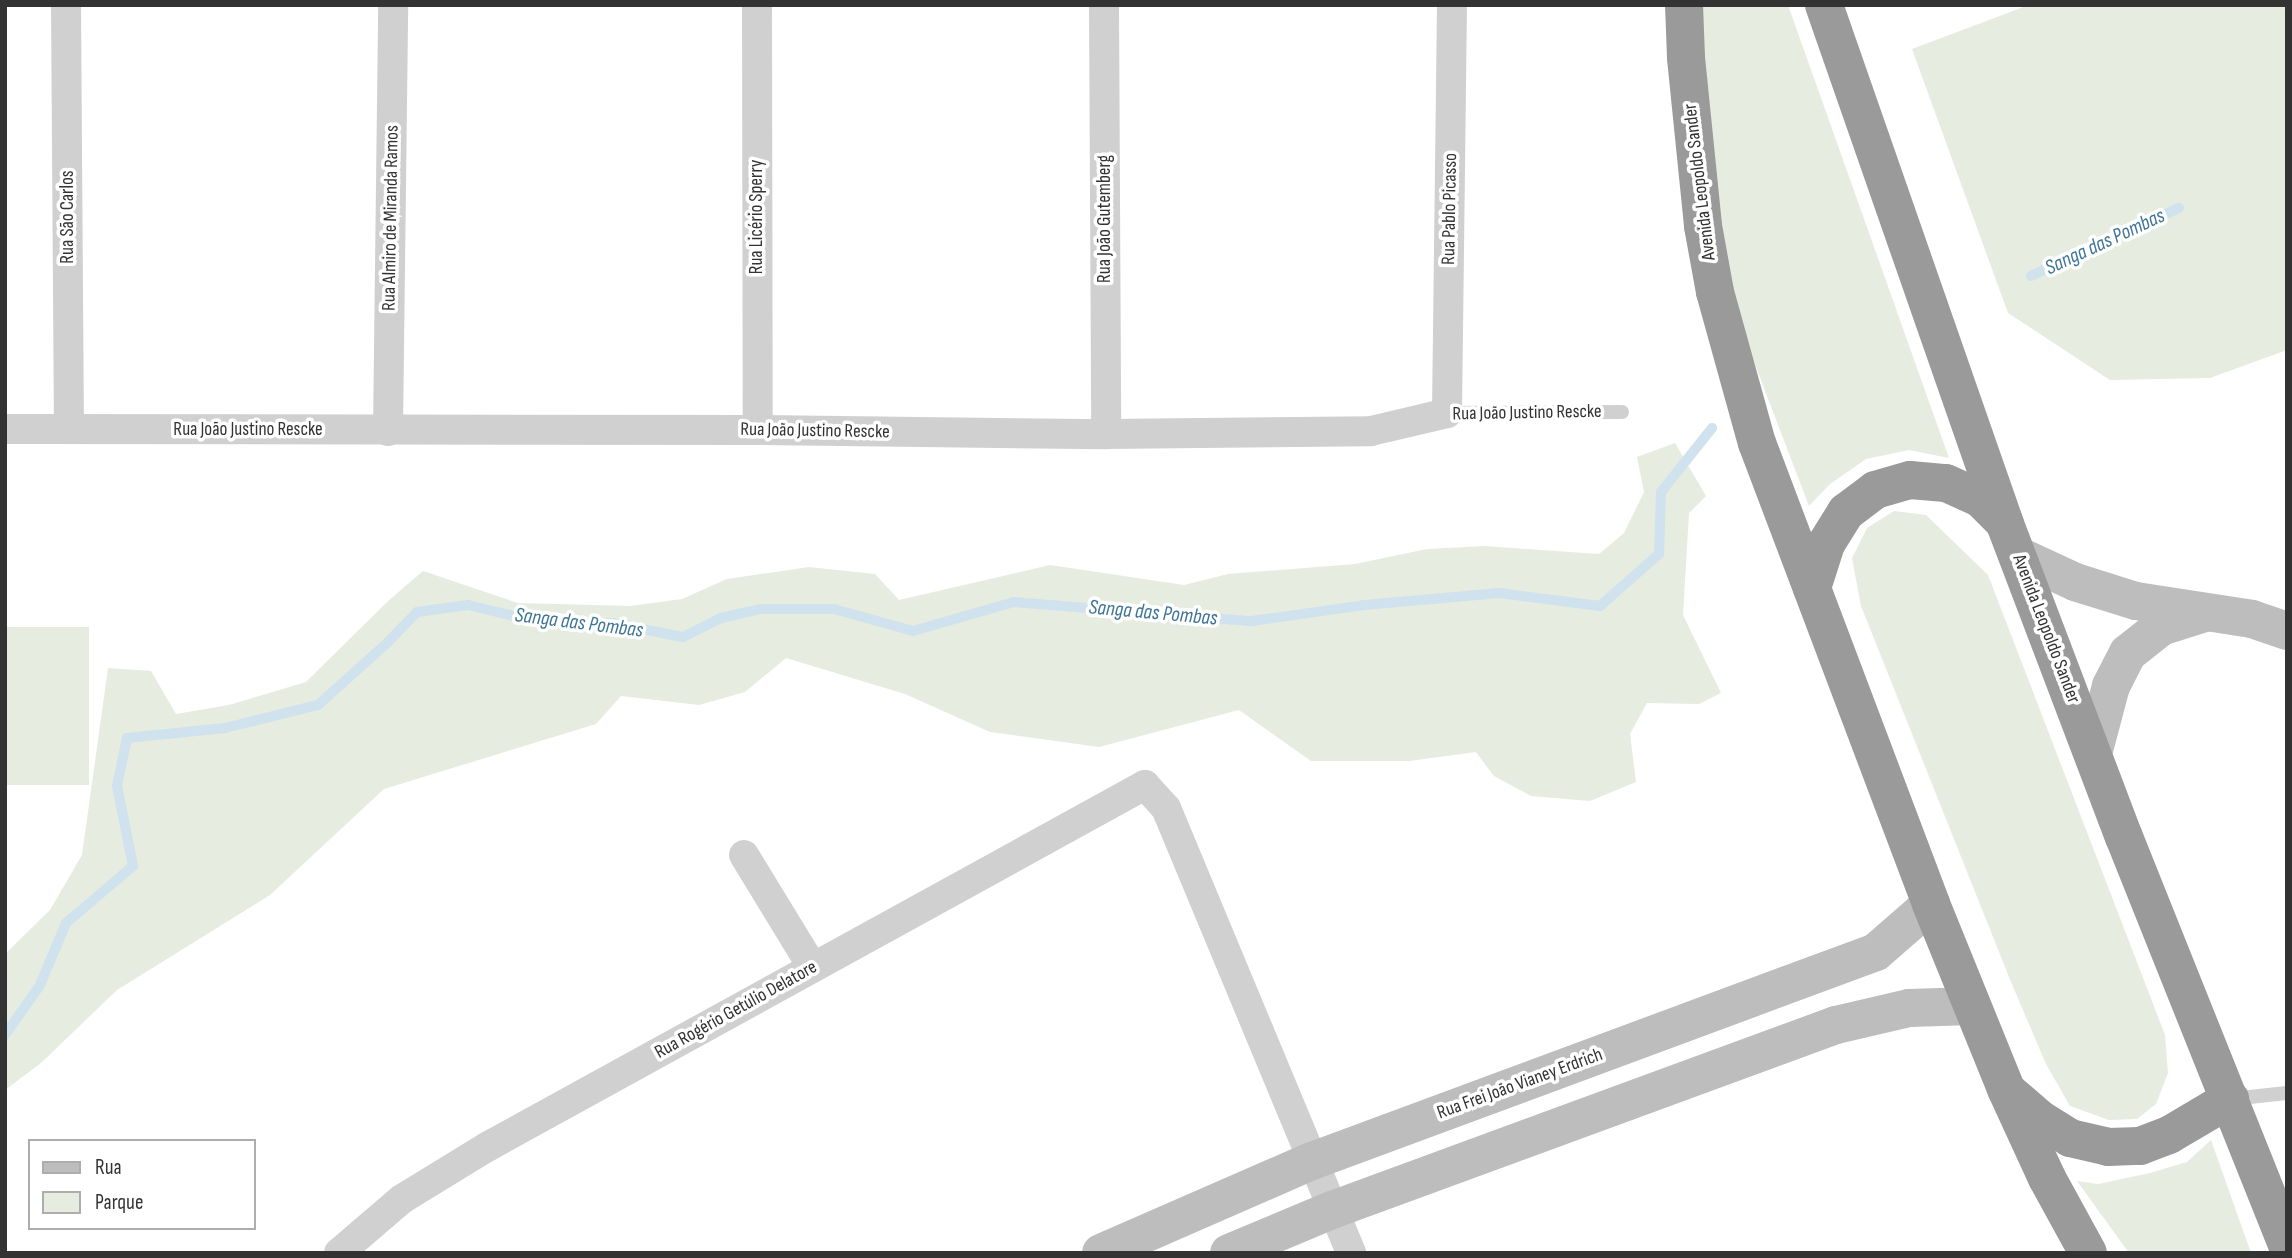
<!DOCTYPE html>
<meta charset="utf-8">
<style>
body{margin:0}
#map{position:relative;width:2292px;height:1258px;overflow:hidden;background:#fff;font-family:"Sofia Sans Condensed",sans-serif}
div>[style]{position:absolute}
.green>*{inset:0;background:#e6ecdf;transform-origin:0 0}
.stream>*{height:10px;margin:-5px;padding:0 5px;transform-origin:5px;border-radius:5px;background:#cfe2ee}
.lane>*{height:14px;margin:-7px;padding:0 7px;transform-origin:7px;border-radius:7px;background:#d0d0d0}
.street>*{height:30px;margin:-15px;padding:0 15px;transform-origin:15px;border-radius:15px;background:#d0d0d0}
.secondary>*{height:38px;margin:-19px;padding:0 19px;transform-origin:19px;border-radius:19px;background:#bdbdbd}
.highway>*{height:38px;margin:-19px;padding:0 19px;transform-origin:19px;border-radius:19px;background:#9a9a9a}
span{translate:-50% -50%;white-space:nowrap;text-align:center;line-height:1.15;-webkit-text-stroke:7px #fff;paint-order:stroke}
.street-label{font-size:19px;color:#333}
.water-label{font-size:21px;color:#3f7597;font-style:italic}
.frame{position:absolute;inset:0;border:7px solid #333;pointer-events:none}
.legend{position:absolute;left:28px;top:1139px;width:228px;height:91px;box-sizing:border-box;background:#fff;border:2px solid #adadad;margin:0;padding:9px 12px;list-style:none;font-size:21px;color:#333}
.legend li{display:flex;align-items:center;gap:14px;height:35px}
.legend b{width:35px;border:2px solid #adadad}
</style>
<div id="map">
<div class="green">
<div style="clip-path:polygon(1702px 5px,1788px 5px,1949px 458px,1909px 450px,1866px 459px,1830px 484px,1809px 506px,1743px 333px,1727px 273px,1707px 118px)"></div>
<div style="clip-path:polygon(2029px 5px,2287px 5px,2287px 350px,2210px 378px,2110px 380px,2008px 313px,1912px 49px)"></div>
<div style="clip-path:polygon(1675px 443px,1706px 496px,1689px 513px,1683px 615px,1721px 693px,1699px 704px,1647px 703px,1630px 734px,1636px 782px,1590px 801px,1531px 796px,1494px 776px,1476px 752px,1409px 761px,1311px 761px,1239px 710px,1099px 747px,990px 732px,905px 694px,786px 658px,745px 692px,699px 705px,621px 696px,596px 724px,384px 789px,270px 895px,117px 990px,41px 1063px,5px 1090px,5px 954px,50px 910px,82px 855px,108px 668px,151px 671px,176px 714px,229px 705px,306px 682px,387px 602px,423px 571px,518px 603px,630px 606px,682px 599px,727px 579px,809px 567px,875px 574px,899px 600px,1050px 565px,1184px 585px,1228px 574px,1355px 564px,1427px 549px,1485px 546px,1599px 554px,1624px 533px,1644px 492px,1637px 457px)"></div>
<div style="clip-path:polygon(1894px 511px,1926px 515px,1988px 575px,2165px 1035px,2168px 1073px,2156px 1104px,2137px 1119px,2109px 1120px,2070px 1106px,2046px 1064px,2011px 982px,1861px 606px,1852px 558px,1867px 528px)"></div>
<div style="left:5px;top:627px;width:84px;height:158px"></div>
<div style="clip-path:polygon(2211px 1140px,2251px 1253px,2129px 1253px,2077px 1181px,2098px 1184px,2150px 1173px,2187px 1162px)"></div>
</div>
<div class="stream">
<div style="left:2031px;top:276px;width:163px;rotate:-24.7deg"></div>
<div style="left:5px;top:1035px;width:61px;rotate:-55deg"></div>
<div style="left:40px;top:985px;width:67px;rotate:-67.2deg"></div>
<div style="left:66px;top:923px;width:88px;rotate:-40.4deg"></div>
<div style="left:133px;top:866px;width:82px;rotate:-101.3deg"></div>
<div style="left:117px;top:786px;width:49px;rotate:-78.2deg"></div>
<div style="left:127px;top:738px;width:99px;rotate:-5.8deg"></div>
<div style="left:225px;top:728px;width:96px;rotate:-13.9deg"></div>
<div style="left:318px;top:705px;width:93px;rotate:-41.9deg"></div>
<div style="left:387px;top:643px;width:43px;rotate:-45.9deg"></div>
<div style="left:417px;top:612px;width:51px;rotate:-7.8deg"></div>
<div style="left:468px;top:605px;width:77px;rotate:13.5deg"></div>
<div style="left:543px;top:623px;width:69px"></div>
<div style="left:612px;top:623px;width:72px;rotate:11.2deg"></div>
<div style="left:683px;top:637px;width:42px;rotate:-26.6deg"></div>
<div style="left:721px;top:618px;width:41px;rotate:-12.7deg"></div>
<div style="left:761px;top:609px;width:73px"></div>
<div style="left:834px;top:609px;width:82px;rotate:15.6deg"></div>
<div style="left:913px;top:631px;width:105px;rotate:-16deg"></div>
<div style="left:1014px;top:602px;width:239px;rotate:4.6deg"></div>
<div style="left:1252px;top:621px;width:113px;rotate:-8.1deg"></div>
<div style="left:1364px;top:605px;width:136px;rotate:-5.1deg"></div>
<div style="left:1499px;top:593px;width:102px;rotate:7.3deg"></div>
<div style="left:1600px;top:606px;width:79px;rotate:-41.4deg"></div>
<div style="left:1659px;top:554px;width:62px;rotate:-88.2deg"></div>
<div style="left:1661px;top:492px;width:82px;rotate:-51.4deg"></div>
</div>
<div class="lane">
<div style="left:1447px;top:413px;width:175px;rotate:-0.3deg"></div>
<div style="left:2231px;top:1099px;width:56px;rotate:-6.1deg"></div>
</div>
<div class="street">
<div style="left:66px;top:5px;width:424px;rotate:89.6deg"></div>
<div style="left:757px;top:5px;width:425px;rotate:89.9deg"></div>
<div style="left:1104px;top:5px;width:429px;rotate:89.7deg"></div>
<div style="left:5px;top:429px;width:753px;rotate:0.08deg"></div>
<div style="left:758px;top:430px;width:348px;rotate:0.7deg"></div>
<div style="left:1106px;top:434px;width:265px;rotate:-0.6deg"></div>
<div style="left:1371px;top:431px;width:78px;rotate:-13.3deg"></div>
<div style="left:1447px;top:413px;width:408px;rotate:-89.3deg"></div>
<div style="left:388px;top:431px;width:426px;rotate:-89.3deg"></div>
<div style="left:744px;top:855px;width:132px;rotate:58.6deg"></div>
<div style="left:339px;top:1253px;width:83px;rotate:-40.6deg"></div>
<div style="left:402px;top:1199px;width:100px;rotate:-31.5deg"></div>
<div style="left:487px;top:1147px;width:751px;rotate:-28.82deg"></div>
<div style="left:1145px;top:785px;width:31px;rotate:48deg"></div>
<div style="left:1166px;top:808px;width:482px;rotate:67.4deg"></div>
</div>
<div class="secondary">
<div style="left:2019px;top:556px;width:62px;rotate:24.9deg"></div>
<div style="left:2075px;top:582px;width:64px;rotate:17.3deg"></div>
<div style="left:2136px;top:601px;width:117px;rotate:8.8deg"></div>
<div style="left:2252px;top:619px;width:37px;rotate:19deg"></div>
<div style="left:2093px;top:754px;width:70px;rotate:-75.2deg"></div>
<div style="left:2111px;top:686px;width:37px;rotate:-63deg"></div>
<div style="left:2128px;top:653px;width:42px;rotate:-38.2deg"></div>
<div style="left:2161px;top:627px;width:43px;rotate:-17.6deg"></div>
<div style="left:1101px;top:1253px;width:230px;rotate:-23.6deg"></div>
<div style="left:1312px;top:1161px;width:601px;rotate:-20.33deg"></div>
<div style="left:1876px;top:952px;width:73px;rotate:-41.1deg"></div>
<div style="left:1229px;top:1253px;width:112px;rotate:-22.7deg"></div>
<div style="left:1332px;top:1210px;width:537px;rotate:-20.16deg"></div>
<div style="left:1836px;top:1025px;width:75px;rotate:-13.1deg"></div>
<div style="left:1909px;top:1008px;width:63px;rotate:-1.8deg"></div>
</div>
<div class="highway">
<div style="left:1684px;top:5px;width:53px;rotate:87.8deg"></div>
<div style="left:1686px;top:58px;width:169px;rotate:84.2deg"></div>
<div style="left:1703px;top:226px;width:67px;rotate:79.7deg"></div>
<div style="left:1715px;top:292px;width:157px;rotate:74.5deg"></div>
<div style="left:1757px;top:443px;width:493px;rotate:69.3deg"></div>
<div style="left:1931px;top:904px;width:200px;rotate:67.9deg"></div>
<div style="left:2006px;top:1089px;width:98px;rotate:65.3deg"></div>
<div style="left:2047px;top:1178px;width:85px;rotate:61.3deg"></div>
<div style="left:1824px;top:5px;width:550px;rotate:70.77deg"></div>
<div style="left:2005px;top:524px;width:335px;rotate:69.2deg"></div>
<div style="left:2124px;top:837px;width:439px;rotate:68.2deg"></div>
<div style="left:1812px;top:588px;width:46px;rotate:-72.3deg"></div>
<div style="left:1826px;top:544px;width:38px;rotate:-58deg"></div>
<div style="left:1846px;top:512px;width:36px;rotate:-37deg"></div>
<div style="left:1875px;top:490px;width:36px;rotate:-16deg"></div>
<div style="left:1910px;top:480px;width:36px;rotate:5deg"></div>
<div style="left:1946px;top:483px;width:37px;rotate:24deg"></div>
<div style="left:1980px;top:498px;width:34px;rotate:45deg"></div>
<div style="left:2011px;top:1094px;width:38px;rotate:41deg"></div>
<div style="left:2040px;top:1119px;width:36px;rotate:32deg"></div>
<div style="left:2070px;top:1138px;width:39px;rotate:13deg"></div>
<div style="left:2108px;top:1147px;width:32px;rotate:-2deg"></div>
<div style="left:2140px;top:1146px;width:31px;rotate:-21deg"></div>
<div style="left:2169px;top:1135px;width:71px;rotate:-30.5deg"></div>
</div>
<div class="street-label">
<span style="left:1700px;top:182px;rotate:-97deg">Avenida Leopoldo Sander</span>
<span style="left:1450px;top:209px;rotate:-89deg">Rua Pablo Picasso</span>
<span style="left:68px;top:217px;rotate:-90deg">Rua São Carlos</span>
<span style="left:757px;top:217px;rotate:-90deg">Rua Licério Sperry</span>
<span style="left:391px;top:218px;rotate:-89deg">Rua Almiro de Miranda Ramos</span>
<span style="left:1105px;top:219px;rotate:-90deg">Rua João Gutemberg</span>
<span style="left:1527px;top:413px;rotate:-1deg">Rua João Justino Rescke</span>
<span style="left:248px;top:430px">Rua João Justino Rescke</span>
<span style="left:815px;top:431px;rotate:1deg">Rua João Justino Rescke</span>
<span style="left:2046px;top:629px;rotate:69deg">Avenida Leopoldo Sander</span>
<span style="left:736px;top:1010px;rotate:-29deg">Rua Rogério Getúlio Delatore</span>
<span style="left:1520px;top:1084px;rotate:-20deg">Rua Frei João Vianey Erdrich</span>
</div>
<div class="water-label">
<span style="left:2105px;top:242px;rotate:-25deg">Sanga das Pombas</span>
<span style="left:1153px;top:613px;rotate:5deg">Sanga das Pombas</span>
<span style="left:579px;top:623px;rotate:7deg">Sanga das Pombas</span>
</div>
<div class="frame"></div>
<ul class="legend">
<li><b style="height:9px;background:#bdbdbd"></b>Rua</li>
<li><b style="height:19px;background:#e6ecdf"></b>Parque</li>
</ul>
</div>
